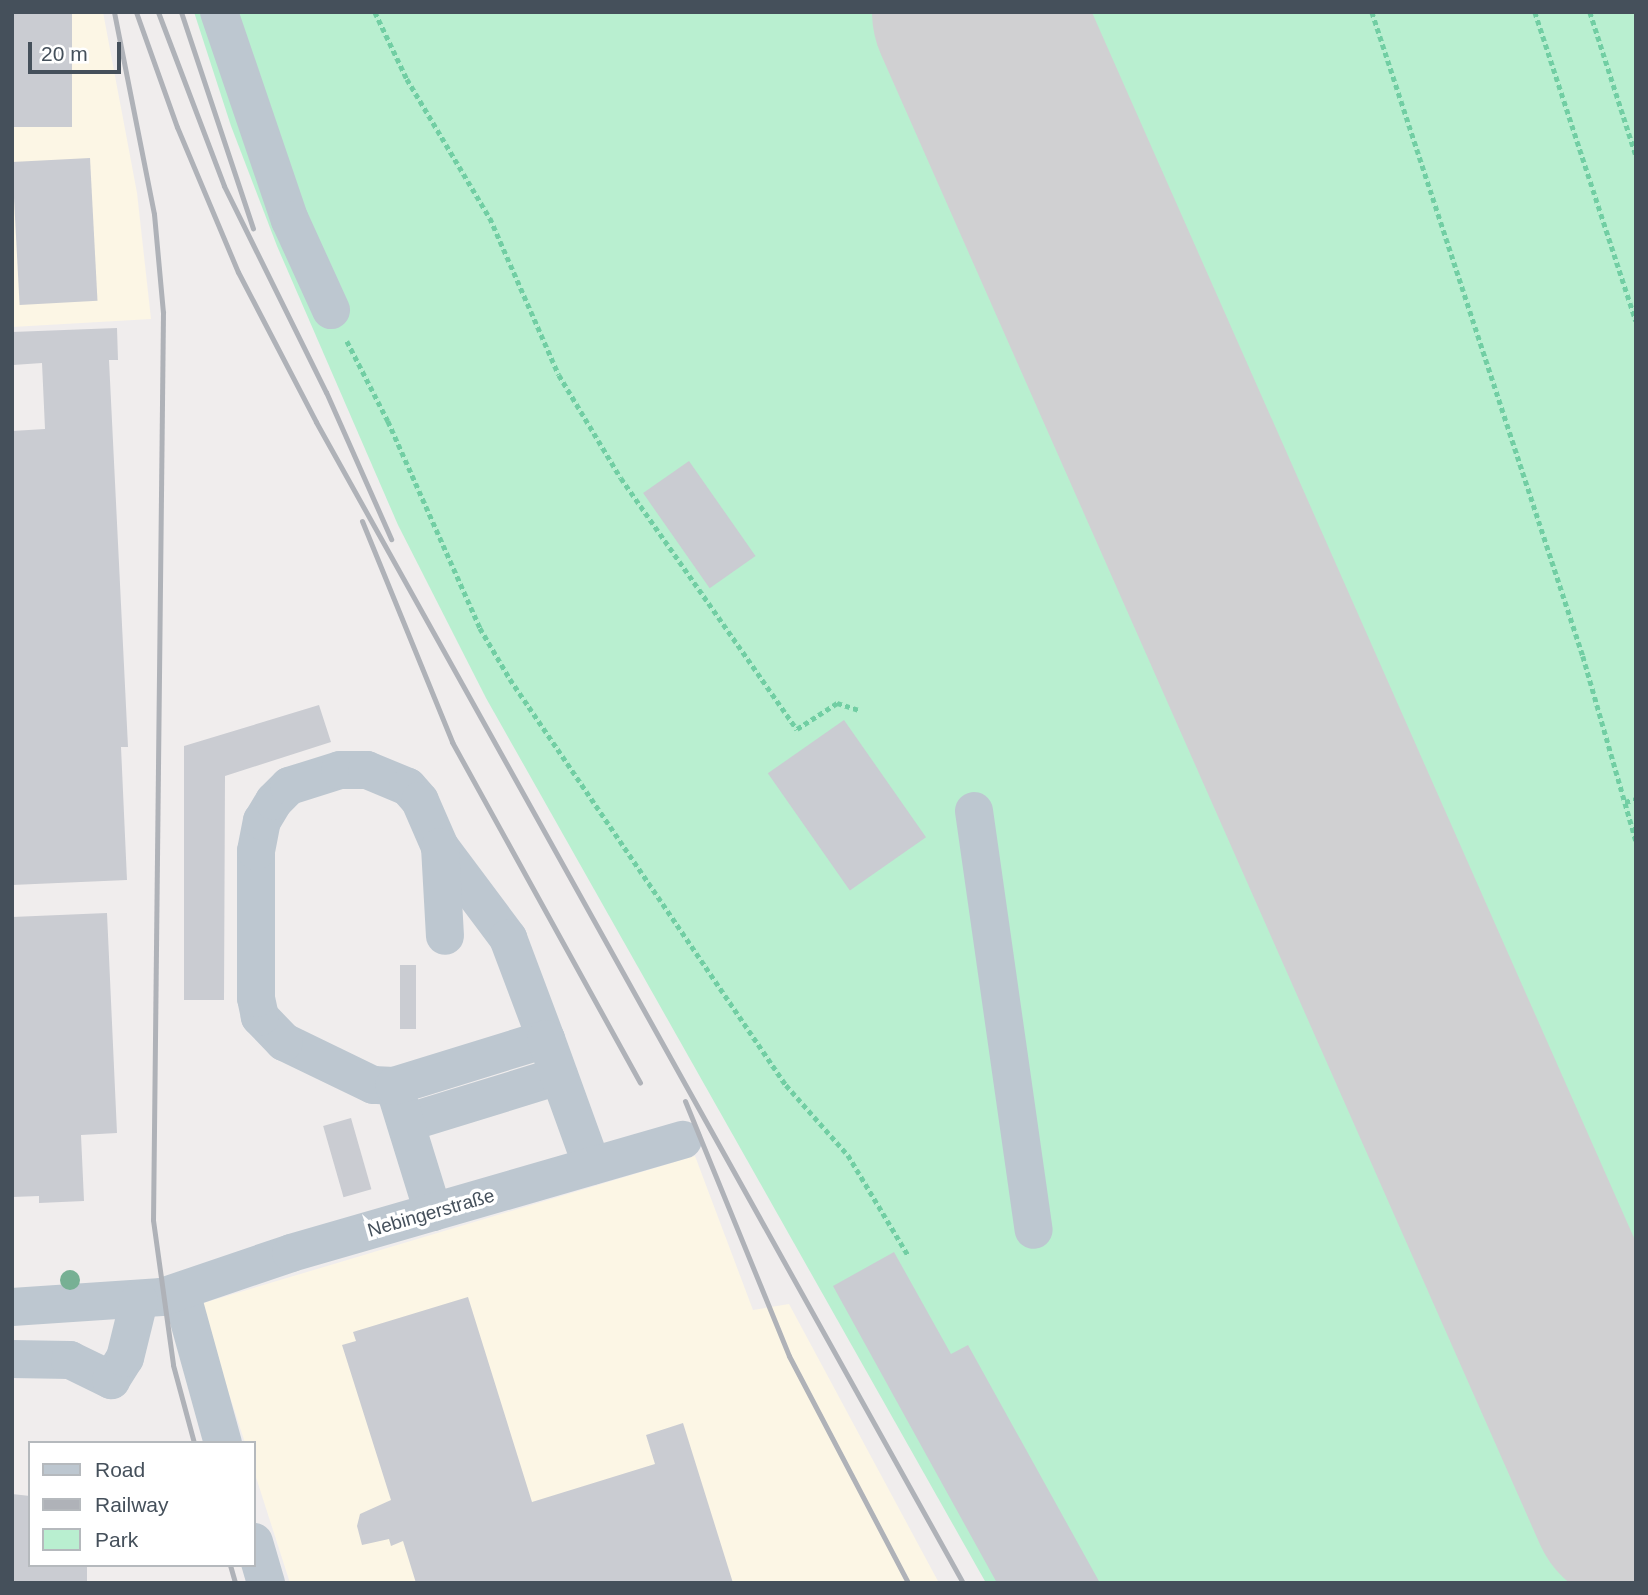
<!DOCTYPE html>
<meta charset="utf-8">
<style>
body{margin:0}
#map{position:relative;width:1648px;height:1595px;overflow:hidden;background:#f0eded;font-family:Arial,sans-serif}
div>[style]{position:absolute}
.commercial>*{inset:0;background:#fcf6e5}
.green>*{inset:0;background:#b9efd0}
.runway>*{height:210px;margin:-105px;padding:0 105px;transform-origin:105px;border-radius:105px;background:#d0d0d2}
.building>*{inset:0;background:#caccd2;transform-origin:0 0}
.path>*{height:4.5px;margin-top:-2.25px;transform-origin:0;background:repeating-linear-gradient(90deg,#71cea3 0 5px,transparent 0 8.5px)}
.minor>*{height:38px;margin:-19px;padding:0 19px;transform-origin:19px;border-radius:19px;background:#bdc7d0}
.rail>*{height:5px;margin:-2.5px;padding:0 2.5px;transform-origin:2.5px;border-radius:2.5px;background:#afb2b8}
.trees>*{width:20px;height:20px;margin:-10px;border-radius:50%;background:#77b094}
span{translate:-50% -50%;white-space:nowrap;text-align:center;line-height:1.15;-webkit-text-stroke:7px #fff;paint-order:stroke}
.street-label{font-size:19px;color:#45505b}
.frame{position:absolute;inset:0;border:14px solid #45505b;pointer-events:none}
.legend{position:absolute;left:28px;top:1441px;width:228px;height:126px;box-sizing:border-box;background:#fff;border:2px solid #b5b9bd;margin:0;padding:9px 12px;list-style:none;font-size:21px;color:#45505b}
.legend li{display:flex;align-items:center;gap:14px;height:35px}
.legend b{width:35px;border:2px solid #b5b9bd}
.scale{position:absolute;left:28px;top:42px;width:93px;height:32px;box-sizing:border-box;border:4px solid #45505b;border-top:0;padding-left:9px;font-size:21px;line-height:24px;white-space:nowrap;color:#45505b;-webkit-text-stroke:5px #fff;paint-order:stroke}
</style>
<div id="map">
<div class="commercial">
<div style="clip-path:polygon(12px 12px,103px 12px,137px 193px,151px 319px,12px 327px)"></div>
<div style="clip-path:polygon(695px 1156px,753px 1310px,789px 1304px,939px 1583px,290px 1583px,254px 1471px,254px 1443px,245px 1443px,200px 1304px)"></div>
</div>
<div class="green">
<div style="clip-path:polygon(194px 12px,1636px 12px,1636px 1583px,986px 1583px,486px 698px,398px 525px,277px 246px,231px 126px)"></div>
</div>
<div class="runway">
<div style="left:977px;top:12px;width:1629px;rotate:66.14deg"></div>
</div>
<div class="building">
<div style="left:12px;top:12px;width:60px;height:115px"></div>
<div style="left:90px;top:158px;width:143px;height:78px;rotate:87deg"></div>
<div style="clip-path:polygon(117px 328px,118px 360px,109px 360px,128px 747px,121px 747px,127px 880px,12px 885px,12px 431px,45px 429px,42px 363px,13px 365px,12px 332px)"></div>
<div style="left:689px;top:461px;width:116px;height:56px;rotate:55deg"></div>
<div style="clip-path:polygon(319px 705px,331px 742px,225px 776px,224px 1000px,184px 1000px,184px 746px)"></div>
<div style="left:844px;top:720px;width:143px;height:93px;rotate:55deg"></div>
<div style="clip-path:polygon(107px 913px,117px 1133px,81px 1135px,84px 1201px,39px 1203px,39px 1196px,12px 1197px,12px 917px)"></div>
<div style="left:400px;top:965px;width:16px;height:64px"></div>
<div style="left:351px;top:1118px;width:74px;height:29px;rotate:74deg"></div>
<div style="clip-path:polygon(894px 1252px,951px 1354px,968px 1345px,1100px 1583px,997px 1583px,833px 1286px)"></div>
<div style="clip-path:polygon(468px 1297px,532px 1502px,655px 1464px,646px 1435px,683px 1423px,733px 1583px,416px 1583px,403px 1541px,391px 1546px,389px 1539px,362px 1545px,357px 1526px,360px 1514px,391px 1500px,342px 1345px,356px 1341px,353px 1332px)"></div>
<div style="clip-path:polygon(12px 1494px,30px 1496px,30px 1565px,87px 1565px,87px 1583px,12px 1583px)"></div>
</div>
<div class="path">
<div style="left:375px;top:12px;width:74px;rotate:64.5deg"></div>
<div style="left:407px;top:79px;width:162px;rotate:59.2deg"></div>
<div style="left:490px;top:218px;width:171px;rotate:66.3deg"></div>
<div style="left:559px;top:375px;width:120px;rotate:59deg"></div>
<div style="left:621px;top:478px;width:307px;rotate:55deg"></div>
<div style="left:797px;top:729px;width:48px;rotate:-33deg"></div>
<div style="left:837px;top:703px;width:25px;rotate:18deg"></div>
<div style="left:1372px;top:12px;width:678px;rotate:71.86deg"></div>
<div style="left:1583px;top:656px;width:192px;rotate:74deg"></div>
<div style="left:1535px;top:12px;width:325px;rotate:71.9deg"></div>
<div style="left:1590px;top:12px;width:150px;rotate:72.2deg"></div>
<div style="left:347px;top:341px;width:90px;rotate:62.9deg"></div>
<div style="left:388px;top:421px;width:227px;rotate:66deg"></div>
<div style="left:480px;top:628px;width:59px;rotate:59.5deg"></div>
<div style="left:510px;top:679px;width:491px;rotate:55.8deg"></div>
<div style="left:786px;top:1085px;width:94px;rotate:48.5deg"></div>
<div style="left:848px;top:1155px;width:117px;rotate:59deg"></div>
<div style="left:1625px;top:802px;width:11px;rotate:-15deg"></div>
</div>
<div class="minor">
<div style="left:219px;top:12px;width:220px;rotate:71.2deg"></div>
<div style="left:290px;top:220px;width:99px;rotate:65.5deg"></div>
<div style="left:974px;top:811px;width:423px;rotate:81.9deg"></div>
<div style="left:440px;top:847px;width:114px;rotate:53.2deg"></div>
<div style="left:508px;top:938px;width:108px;rotate:69.4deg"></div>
<div style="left:394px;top:1086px;width:21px;rotate:-177deg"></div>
<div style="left:373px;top:1085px;width:99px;rotate:-154.2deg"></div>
<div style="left:284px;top:1042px;width:35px;rotate:-134deg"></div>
<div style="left:260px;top:1017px;width:19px;rotate:-102deg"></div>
<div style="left:256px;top:998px;width:147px;rotate:-90deg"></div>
<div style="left:256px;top:851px;width:31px;rotate:-79deg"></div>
<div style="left:262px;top:821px;width:23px;rotate:-59deg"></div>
<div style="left:274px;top:801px;width:21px;rotate:-45deg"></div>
<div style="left:289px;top:786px;width:53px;rotate:-17.4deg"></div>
<div style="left:340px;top:770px;width:27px"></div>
<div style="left:367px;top:770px;width:44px;rotate:22.5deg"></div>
<div style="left:408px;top:787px;width:18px;rotate:49deg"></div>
<div style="left:420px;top:801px;width:50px;rotate:66.5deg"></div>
<div style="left:440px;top:847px;width:89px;rotate:86.8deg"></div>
<div style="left:406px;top:1123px;width:160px;rotate:-17.1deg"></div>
<div style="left:433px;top:1212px;width:132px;rotate:-107.2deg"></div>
<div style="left:394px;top:1086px;width:159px;rotate:-17.2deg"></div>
<div style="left:546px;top:1039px;width:135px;rotate:70.1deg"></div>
<div style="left:181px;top:1292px;width:157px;rotate:74.5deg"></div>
<div style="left:12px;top:1307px;width:150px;rotate:-3.8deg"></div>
<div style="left:162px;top:1297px;width:136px;rotate:-18.8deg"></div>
<div style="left:291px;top:1253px;width:408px;rotate:-16.1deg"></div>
<div style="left:12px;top:1359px;width:58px;rotate:1deg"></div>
<div style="left:70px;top:1360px;width:46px;rotate:26deg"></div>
<div style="left:111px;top:1380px;width:26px;rotate:-58deg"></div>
<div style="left:125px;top:1358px;width:59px;rotate:-76.2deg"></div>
<div style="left:254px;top:1542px;width:43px;rotate:73.7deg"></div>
</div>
<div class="rail">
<div style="left:114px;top:12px;width:206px;rotate:78.8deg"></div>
<div style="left:154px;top:214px;width:98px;rotate:84.8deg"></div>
<div style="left:163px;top:312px;width:908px;rotate:90.63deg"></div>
<div style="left:153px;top:1220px;width:146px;rotate:82.1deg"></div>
<div style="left:173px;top:1365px;width:81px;rotate:74.9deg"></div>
<div style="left:136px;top:12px;width:122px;rotate:70.4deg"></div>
<div style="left:177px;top:127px;width:157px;rotate:67.2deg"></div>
<div style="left:238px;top:272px;width:169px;rotate:62.5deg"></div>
<div style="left:316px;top:422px;width:1329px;rotate:60.87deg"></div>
<div style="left:158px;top:12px;width:186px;rotate:69.2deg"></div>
<div style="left:224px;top:186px;width:230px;rotate:63.7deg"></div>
<div style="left:326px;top:392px;width:161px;rotate:66.1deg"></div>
<div style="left:181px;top:12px;width:228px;rotate:71.6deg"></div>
<div style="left:362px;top:521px;width:239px;rotate:67.8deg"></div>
<div style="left:452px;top:742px;width:389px;rotate:61.1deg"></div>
<div style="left:685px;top:1101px;width:275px;rotate:67.8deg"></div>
<div style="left:789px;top:1356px;width:256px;rotate:62.3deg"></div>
<div style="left:230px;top:1565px;width:19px;rotate:74deg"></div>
</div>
<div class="trees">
<div style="left:70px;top:1280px"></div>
</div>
<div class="street-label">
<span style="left:431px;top:1213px;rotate:-16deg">Nebingerstraße</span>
</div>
<div class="frame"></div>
<ul class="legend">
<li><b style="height:9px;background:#bdc7d0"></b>Road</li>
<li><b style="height:9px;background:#afb2b8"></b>Railway</li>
<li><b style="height:19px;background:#b9efd0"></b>Park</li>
</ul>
<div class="scale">20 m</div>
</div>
